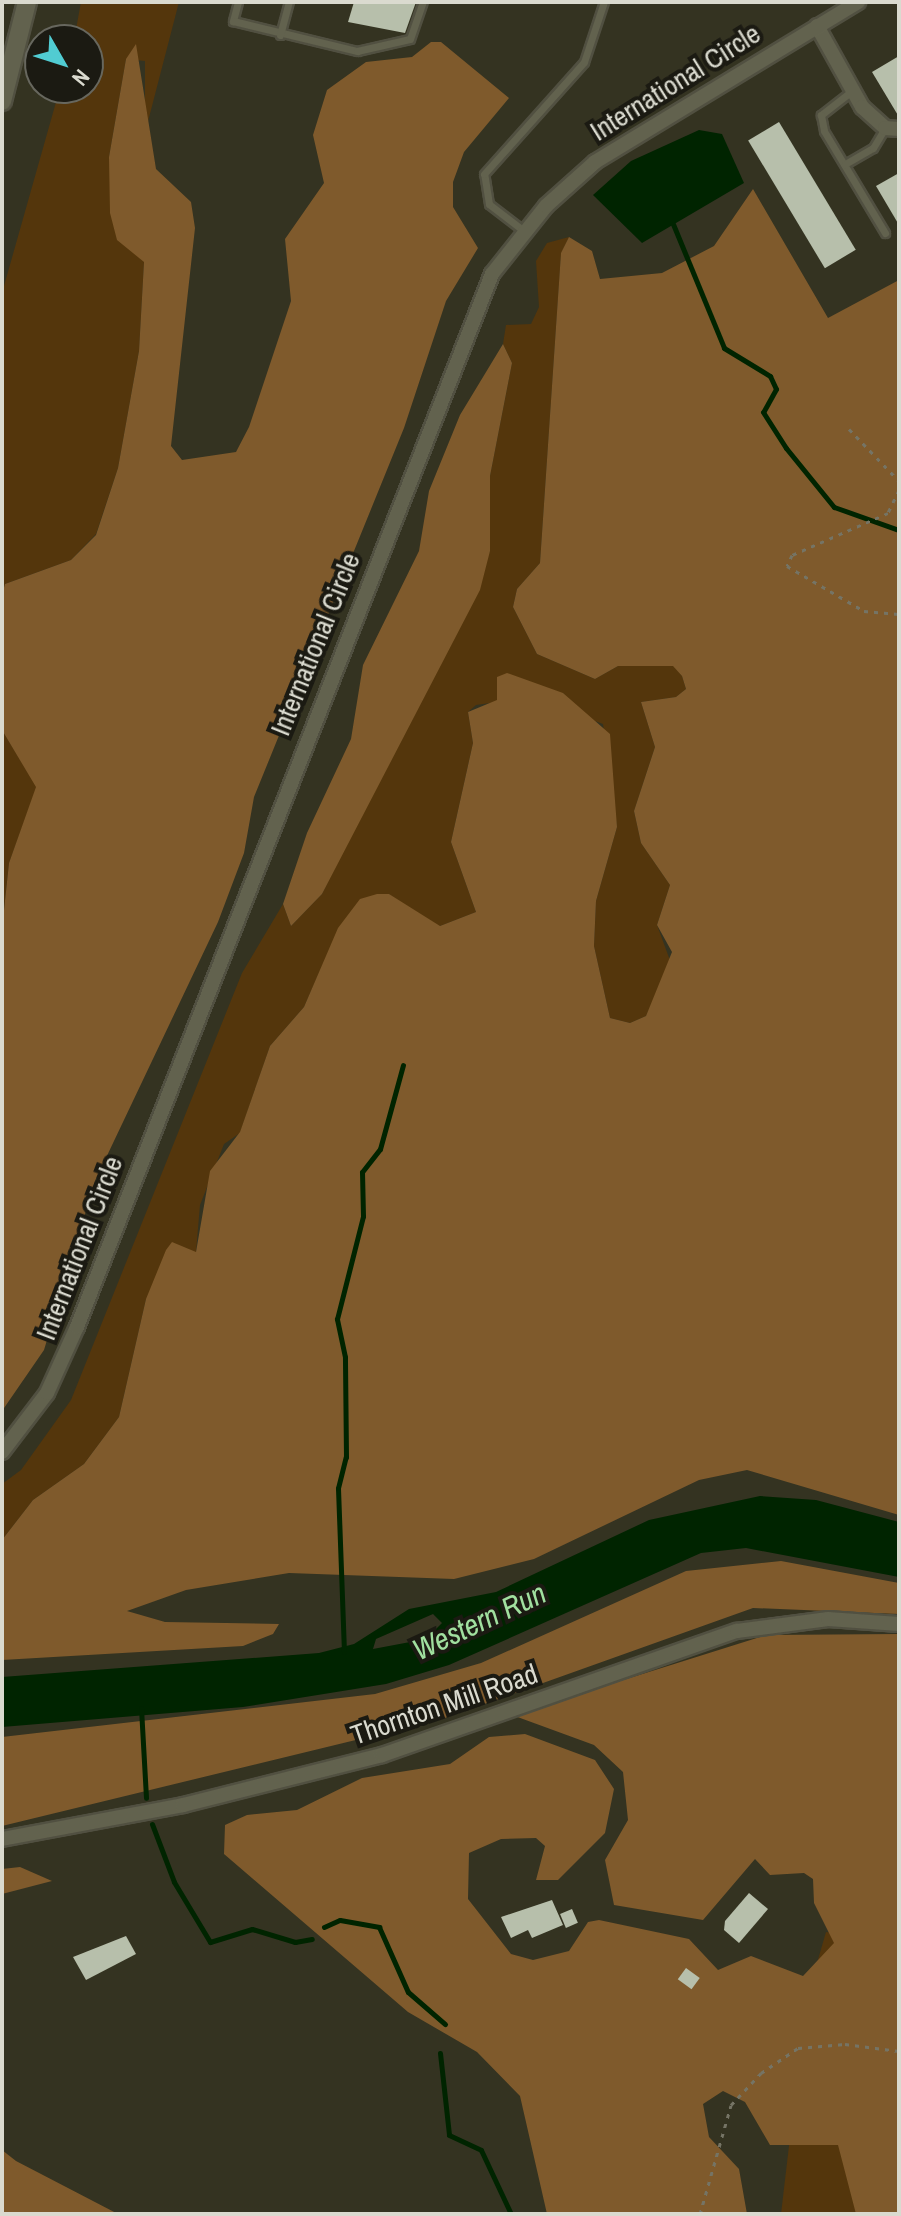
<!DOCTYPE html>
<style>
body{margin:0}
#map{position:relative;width:901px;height:2216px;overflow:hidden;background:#343321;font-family:"Archivo Narrow",sans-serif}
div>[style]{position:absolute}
.green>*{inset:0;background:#54360c}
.forest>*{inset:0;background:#7f5a2c}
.water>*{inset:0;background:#002400}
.stream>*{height:5px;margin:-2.5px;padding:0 2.5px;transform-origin:2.5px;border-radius:2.5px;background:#002400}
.building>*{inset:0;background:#b7bfab;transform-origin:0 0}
.path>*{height:3px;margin-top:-1.5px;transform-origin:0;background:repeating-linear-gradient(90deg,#757465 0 4px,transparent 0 10px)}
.roads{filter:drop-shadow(2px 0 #515041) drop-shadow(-2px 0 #515041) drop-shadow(0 2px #515041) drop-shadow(0 -2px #515041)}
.lane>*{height:7px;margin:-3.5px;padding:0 3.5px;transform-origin:3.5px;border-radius:3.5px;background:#62624e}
.street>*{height:14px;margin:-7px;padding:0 7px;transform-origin:7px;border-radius:7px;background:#62624e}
.secondary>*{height:18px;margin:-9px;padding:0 9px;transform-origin:9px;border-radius:9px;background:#62624e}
span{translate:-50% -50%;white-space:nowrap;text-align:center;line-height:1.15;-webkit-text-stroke:8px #1b1a12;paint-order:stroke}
.street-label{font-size:28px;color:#dadacf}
.water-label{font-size:30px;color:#a1e09f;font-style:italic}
.frame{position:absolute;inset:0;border:4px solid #dadacf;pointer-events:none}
.north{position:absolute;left:24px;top:24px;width:80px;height:80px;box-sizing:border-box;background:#1b1a12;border:2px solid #67675e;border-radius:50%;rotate:129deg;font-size:22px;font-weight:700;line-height:32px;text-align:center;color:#dadacf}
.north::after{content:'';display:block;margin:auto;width:28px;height:36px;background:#51ccd2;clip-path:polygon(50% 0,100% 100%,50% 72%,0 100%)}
</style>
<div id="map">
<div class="green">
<div style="clip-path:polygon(81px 2px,179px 2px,145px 133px,145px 61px,126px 59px,109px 157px,144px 262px,139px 351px,118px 468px,96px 534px,71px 560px,5px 584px,2px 595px,2px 293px,60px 88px,88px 88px,88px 40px,74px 40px)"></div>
<div style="clip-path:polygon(569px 237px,561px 254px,540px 563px,517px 589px,513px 607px,537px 654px,595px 679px,618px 666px,674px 666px,682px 676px,686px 689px,676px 697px,641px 702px,655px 747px,634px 811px,641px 843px,670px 885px,657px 925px,671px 963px,646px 1016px,630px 1023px,610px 1018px,594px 946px,596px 901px,617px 827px,603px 724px,584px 717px,563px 693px,476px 705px,468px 712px,473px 743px,451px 842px,476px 912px,440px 926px,425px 923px,389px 894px,339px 928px,304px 1007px,270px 1046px,240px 1133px,224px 1144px,200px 1205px,196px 1252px,146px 1299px,119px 1417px,84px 1464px,33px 1500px,2px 1540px,2px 1484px,21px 1470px,71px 1400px,242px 973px,283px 904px,291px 926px,322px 894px,490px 551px,490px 476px,512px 363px,503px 344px,506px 325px,531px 324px,539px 307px,536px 261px,547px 243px)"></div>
<div style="clip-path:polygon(2px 730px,37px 787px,9px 863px,2px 929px)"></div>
<div style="clip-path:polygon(826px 1932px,899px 1943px,899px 2214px,781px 2214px,806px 2001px)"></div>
</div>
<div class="forest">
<div style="clip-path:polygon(431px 42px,441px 42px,509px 98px,464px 152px,453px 182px,453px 207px,478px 248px,446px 301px,404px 428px,254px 797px,244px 853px,218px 922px,95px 1181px,44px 1350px,2px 1411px,2px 929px,9px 863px,36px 787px,2px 730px,2px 595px,5px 584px,71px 560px,96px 535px,118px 468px,139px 351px,144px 262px,117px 240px,110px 213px,109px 157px,126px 59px,136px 44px,156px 169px,191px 202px,195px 228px,171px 446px,182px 460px,236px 452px,249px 427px,291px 301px,285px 239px,324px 183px,313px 135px,327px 90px,366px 62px,412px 57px)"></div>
<div style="clip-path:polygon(753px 189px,828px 318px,899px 280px,899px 1515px,747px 1470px,699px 1480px,534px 1559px,454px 1579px,289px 1573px,186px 1590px,127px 1611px,165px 1622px,279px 1624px,273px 1634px,243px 1646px,2px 1660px,2px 1540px,33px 1500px,84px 1464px,119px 1417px,146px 1299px,166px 1250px,172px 1242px,196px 1252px,210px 1171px,240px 1132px,270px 1046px,304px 1007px,338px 928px,360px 899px,377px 894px,389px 894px,440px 926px,476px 912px,451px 842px,473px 743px,468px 712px,497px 700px,497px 677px,507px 673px,563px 693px,610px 734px,617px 827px,596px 901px,594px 946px,610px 1018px,630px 1023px,646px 1016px,672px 952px,657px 925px,670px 885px,641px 843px,634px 811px,655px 747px,641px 702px,676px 697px,686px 689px,682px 676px,673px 666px,618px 666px,595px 679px,537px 654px,513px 607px,517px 589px,540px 563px,561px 253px,569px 237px,592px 251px,600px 279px,662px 273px,714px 246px)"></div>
<div style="clip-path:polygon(503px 344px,512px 363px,490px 476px,490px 551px,480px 590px,322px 894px,291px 926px,283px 904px,307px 833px,351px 739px,363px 665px,419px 551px,429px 491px,460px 415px)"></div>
<div style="clip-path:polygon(781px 1561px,899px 1583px,899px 1614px,753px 1608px,442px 1719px,2px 1826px,2px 1737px,375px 1694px,481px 1663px,686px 1571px)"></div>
<div style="clip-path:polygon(899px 1634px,899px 2214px,856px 2214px,838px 2145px,770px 2145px,745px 2102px,723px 2091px,703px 2104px,709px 2137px,739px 2169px,747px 2214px,547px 2214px,520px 2096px,477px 2052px,408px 2012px,224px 1854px,225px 1825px,247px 1815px,297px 1810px,362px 1778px,450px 1764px,489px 1737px,525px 1734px,595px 1760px,614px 1789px,605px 1833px,558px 1880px,536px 1880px,545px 1846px,536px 1838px,501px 1839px,469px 1853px,468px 1899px,511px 1954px,533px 1960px,569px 1951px,588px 1922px,599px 1920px,689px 1939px,718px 1970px,751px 1956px,803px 1976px,834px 1943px,814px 1903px,813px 1879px,804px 1873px,770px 1875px,755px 1859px,703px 1920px,614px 1905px,605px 1860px,628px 1820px,623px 1772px,594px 1745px,512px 1715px,766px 1635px)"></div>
<div style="clip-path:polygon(20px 1867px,52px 1881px,2px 1894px,2px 1869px)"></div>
<div style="clip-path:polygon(2px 2150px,16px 2161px,118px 2214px,2px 2214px)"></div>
</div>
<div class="water">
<div style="clip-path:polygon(699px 130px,722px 134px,744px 183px,642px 243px,593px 195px,631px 161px)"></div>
<div style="clip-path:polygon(evenodd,760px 1496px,816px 1500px,899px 1522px,899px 1577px,746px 1548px,701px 1553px,449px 1665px,386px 1684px,243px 1707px,2px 1727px,2px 1677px,319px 1653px,354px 1644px,409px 1609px,496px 1592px,649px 1520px,760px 1496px,433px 1614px,442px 1623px,426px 1639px,373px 1649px,376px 1639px,433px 1614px)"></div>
</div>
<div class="stream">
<div style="left:673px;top:224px;width:134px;rotate:67.6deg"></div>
<div style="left:724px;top:348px;width:54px;rotate:31.3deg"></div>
<div style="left:770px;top:376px;width:14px;rotate:65deg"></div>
<div style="left:776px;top:389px;width:26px;rotate:119deg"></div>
<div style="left:763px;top:412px;width:43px;rotate:57.4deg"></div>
<div style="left:786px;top:448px;width:76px;rotate:50.9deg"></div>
<div style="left:834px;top:507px;width:69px;rotate:19.5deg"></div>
<div style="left:344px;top:1652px;width:164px;rotate:-92.1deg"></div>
<div style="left:338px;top:1488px;width:32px;rotate:-76deg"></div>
<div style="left:346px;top:1457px;width:100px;rotate:-90.6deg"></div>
<div style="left:345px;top:1357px;width:39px;rotate:-102deg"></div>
<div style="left:337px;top:1319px;width:106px;rotate:-75.8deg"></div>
<div style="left:363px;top:1216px;width:44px;rotate:-91.3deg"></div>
<div style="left:362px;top:1172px;width:29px;rotate:-52deg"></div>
<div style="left:380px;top:1149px;width:87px;rotate:-74.7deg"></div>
<div style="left:141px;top:1708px;width:90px;rotate:86.8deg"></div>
<div style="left:152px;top:1824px;width:62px;rotate:69.2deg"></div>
<div style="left:174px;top:1882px;width:70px;rotate:59deg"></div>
<div style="left:210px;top:1942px;width:44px;rotate:-17.2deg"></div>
<div style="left:252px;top:1929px;width:45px;rotate:16.8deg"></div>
<div style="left:295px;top:1942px;width:17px;rotate:-10deg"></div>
<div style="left:324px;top:1927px;width:17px;rotate:-24deg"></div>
<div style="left:340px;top:1920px;width:40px;rotate:10deg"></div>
<div style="left:379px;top:1927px;width:71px;rotate:66deg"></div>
<div style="left:408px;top:1992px;width:49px;rotate:40.9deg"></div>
<div style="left:440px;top:2053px;width:82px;rotate:83.7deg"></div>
<div style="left:449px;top:2135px;width:35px;rotate:25deg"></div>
<div style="left:481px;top:2150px;width:71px;rotate:64.9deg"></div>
</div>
<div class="building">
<div style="clip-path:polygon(354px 2px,416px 2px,405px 33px,348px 22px)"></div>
<div style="clip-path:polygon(899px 56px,899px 117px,872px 72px)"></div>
<div style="left:779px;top:122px;width:149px;height:36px;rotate:59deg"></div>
<div style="clip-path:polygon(899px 173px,899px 225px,876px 186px)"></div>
<div style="clip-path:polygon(749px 1893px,768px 1909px,739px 1943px,724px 1930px,725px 1921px)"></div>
<div style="clip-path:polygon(552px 1900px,563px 1925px,532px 1938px,528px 1930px,511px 1938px,501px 1917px)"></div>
<div style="left:572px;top:1909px;width:15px;height:13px;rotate:67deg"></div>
<div style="clip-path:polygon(126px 1936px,136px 1954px,86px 1980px,73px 1957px)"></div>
<div style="left:686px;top:1968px;width:17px;height:14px;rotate:36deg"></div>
</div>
<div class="path">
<div style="left:849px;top:429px;width:72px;rotate:46.1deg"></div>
<div style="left:899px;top:490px;width:25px;rotate:116deg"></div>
<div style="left:888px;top:513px;width:105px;rotate:156.4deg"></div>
<div style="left:792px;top:555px;width:12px;rotate:114deg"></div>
<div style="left:787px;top:566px;width:89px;rotate:30.3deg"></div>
<div style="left:864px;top:611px;width:35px;rotate:5deg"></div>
<div style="left:700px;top:2214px;width:113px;rotate:-74.1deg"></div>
<div style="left:731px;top:2105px;width:44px;rotate:-46.8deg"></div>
<div style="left:761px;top:2073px;width:45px;rotate:-34deg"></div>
<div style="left:798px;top:2048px;width:47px;rotate:-4.9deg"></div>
<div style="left:845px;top:2044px;width:54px;rotate:7.4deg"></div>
</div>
<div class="roads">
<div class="lane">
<div style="left:238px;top:2px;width:20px;rotate:105deg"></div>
<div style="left:233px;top:21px;width:128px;rotate:13.6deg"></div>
<div style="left:357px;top:51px;width:54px;rotate:-12.8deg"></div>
<div style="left:410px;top:39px;width:39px;rotate:-71deg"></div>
<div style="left:280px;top:35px;width:34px;rotate:-75deg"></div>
<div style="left:853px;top:90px;width:41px;rotate:142deg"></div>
<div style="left:821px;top:115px;width:16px;rotate:79deg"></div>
<div style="left:824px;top:131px;width:119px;rotate:59.1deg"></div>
<div style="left:845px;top:164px;width:32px;rotate:-30deg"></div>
<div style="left:873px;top:148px;width:23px;rotate:-59deg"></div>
<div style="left:524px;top:231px;width:44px;rotate:-142.4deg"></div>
<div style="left:489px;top:204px;width:30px;rotate:-99deg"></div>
<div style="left:484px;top:174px;width:150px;rotate:-48.2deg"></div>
<div style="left:584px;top:62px;width:63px;rotate:-71.6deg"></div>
</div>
<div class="street">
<div style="left:817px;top:26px;width:93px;rotate:60.9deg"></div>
<div style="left:862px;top:107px;width:31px;rotate:42deg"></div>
<div style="left:885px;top:128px;width:14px;rotate:4deg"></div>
<div style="left:2px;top:1452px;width:74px;rotate:-52.7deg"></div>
<div style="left:47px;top:1393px;width:72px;rotate:-65.6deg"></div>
<div style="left:77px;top:1327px;width:1132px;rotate:-68.49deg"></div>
<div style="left:492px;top:274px;width:87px;rotate:-51.5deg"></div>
<div style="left:546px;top:206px;width:66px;rotate:-41.9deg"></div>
<div style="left:595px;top:162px;width:308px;rotate:-31.3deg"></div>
<div style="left:2px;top:1839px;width:184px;rotate:-10.6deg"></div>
<div style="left:183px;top:1805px;width:205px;rotate:-14.1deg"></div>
<div style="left:382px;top:1755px;width:376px;rotate:-19.3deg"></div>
<div style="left:737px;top:1631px;width:92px;rotate:-7.5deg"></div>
<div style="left:828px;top:1619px;width:71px;rotate:4deg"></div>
</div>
<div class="secondary">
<div style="left:2px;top:101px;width:102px;rotate:-75.8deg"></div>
</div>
</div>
<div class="street-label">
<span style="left:675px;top:82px;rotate:-32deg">International Circle</span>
<span style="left:315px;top:644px;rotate:-68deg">International Circle</span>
<span style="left:79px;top:1248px;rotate:-69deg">International Circle</span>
<span style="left:444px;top:1704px;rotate:-19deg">Thornton Mill Road</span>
</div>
<div class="water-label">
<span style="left:479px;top:1621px;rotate:-25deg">Western Run</span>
</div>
<div class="frame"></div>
<div class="north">N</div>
</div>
